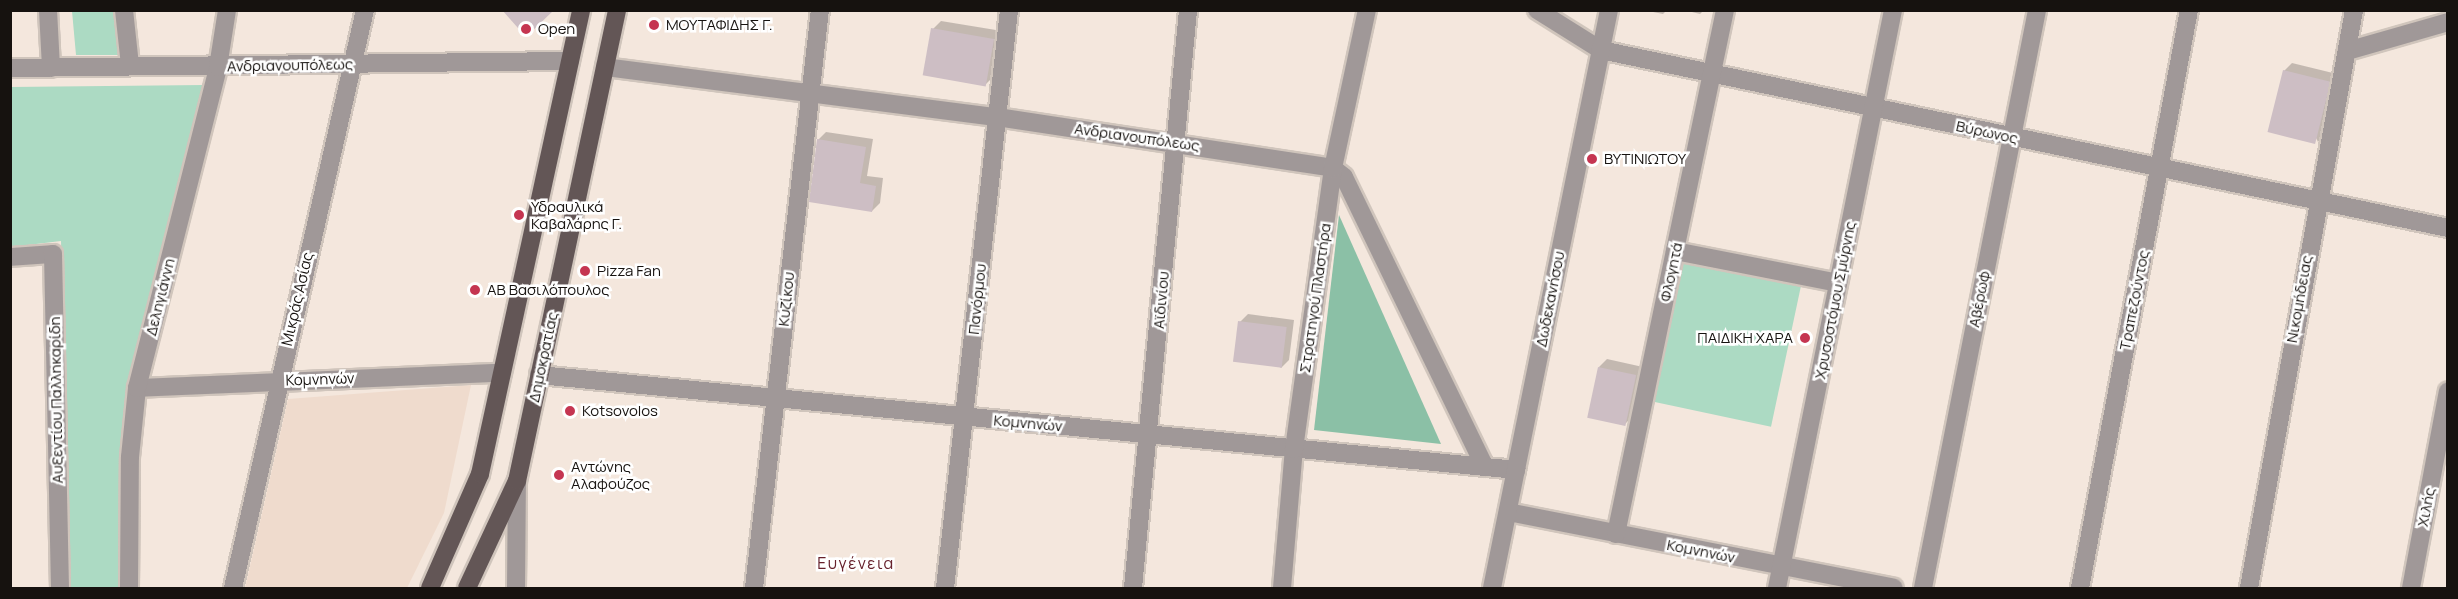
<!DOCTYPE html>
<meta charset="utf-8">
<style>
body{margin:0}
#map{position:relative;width:2458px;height:599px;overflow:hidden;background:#f4e7dd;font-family:Manrope,sans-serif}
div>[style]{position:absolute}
.built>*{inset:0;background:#efdbcd}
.green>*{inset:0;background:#acdac3;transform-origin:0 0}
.forest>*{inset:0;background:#8bc0a6}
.shadow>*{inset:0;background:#0003}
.building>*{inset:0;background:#cdbec4;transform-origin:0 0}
.roads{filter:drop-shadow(2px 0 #d0c5bc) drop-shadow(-2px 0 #d0c5bc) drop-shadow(0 2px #d0c5bc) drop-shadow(0 -2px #d0c5bc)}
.minor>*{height:18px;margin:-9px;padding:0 9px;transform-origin:9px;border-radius:9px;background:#a09898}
.major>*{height:18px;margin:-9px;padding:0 9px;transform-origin:9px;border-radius:9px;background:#635656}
.dots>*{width:16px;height:16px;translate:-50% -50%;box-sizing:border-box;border:3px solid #fff;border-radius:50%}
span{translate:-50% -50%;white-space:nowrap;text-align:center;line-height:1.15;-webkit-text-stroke:5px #fff;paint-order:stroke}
.poi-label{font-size:15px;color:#16120f}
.left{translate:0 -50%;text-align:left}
.right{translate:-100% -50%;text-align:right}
.street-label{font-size:15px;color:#16120f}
.neighbourhood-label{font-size:16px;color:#66202b;letter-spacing:1.5px}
.frame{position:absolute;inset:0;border:12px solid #16120f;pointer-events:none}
</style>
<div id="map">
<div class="built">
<div style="clip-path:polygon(471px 385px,444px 513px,407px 588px,245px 588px,288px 399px)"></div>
</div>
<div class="green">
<div style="clip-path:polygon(72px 11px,120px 11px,124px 55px,76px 55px)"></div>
<div style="clip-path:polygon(204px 85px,127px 386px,125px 588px,68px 588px,61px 241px,11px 247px,10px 87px)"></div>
<div style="left:1684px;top:259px;width:120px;height:146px;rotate:12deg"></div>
</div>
<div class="forest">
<div style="clip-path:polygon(1339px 215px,1441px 444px,1314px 430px)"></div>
</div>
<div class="shadow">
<div style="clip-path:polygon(1643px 10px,1667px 10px,1663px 14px)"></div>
<div style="clip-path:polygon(1684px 10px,1704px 10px,1700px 14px)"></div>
<div style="clip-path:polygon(941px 21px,1002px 31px,994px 76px,986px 84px,933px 29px)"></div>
<div style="clip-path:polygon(2292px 63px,2337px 74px,2325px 134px,2318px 142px,2284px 71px)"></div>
<div style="clip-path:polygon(826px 132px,873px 139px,867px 176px,883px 178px,880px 203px,872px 211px,818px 140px)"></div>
<div style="clip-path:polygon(1248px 314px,1294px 320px,1289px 360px,1281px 368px,1240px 322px)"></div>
<div style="clip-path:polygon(1607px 359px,1643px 367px,1632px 417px,1624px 425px,1599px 367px)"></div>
</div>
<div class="building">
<div style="clip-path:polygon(502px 10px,554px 10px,526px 37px)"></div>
<div style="left:931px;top:28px;width:64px;height:48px;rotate:10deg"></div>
<div style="left:2283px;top:70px;width:49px;height:64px;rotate:14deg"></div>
<div style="clip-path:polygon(817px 139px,866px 147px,860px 183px,876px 186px,872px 212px,809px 202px)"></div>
<div style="left:1238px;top:321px;width:49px;height:41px;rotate:7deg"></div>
<div style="left:1598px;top:367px;width:39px;height:52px;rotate:12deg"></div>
</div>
<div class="roads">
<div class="minor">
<div style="left:48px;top:10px;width:58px;rotate:87deg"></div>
<div style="left:124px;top:10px;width:55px;rotate:83.8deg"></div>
<div style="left:1537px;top:10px;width:75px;rotate:32deg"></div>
<div style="left:1601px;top:50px;width:866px;rotate:11.87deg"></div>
<div style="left:2347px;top:51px;width:105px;rotate:-16deg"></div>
<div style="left:605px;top:67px;width:395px;rotate:7.3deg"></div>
<div style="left:997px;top:117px;width:340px;rotate:8.6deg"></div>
<div style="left:1333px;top:168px;width:14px;rotate:39deg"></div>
<div style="left:1344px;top:177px;width:322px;rotate:64.1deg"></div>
<div style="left:10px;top:68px;width:560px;rotate:-0.72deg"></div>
<div style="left:1675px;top:251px;width:166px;rotate:11.1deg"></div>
<div style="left:10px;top:257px;width:43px;rotate:-4deg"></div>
<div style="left:53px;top:254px;width:334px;rotate:88.8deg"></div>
<div style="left:539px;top:375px;width:982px;rotate:5.55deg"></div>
<div style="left:137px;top:388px;width:365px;rotate:-2.4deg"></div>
<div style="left:1508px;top:512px;width:393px;rotate:11.1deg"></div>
<div style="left:1616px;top:534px;width:535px;rotate:-78.25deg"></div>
<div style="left:129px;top:588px;width:131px;rotate:-89.6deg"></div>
<div style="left:130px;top:457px;width:69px;rotate:-84.2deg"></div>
<div style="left:137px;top:388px;width:331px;rotate:-75.8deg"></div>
<div style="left:218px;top:67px;width:58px;rotate:-81deg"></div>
<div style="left:233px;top:588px;width:593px;rotate:-77.14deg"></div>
<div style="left:516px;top:588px;width:107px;rotate:-89.5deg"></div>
<div style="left:754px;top:588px;width:582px;rotate:-83.49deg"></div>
<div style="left:945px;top:588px;width:582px;rotate:-83.68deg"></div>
<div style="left:1133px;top:588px;width:581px;rotate:-84.56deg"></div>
<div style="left:1282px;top:588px;width:140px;rotate:-85.1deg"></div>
<div style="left:1294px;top:449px;width:284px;rotate:-82.1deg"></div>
<div style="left:1333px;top:168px;width:162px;rotate:-77.9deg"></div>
<div style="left:1492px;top:588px;width:590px;rotate:-78.56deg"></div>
<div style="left:1777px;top:588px;width:590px;rotate:-78.65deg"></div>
<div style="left:1923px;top:588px;width:589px;rotate:-78.84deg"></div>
<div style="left:2080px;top:588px;width:588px;rotate:-79.32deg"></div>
<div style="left:2249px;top:588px;width:587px;rotate:-79.7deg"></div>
<div style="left:2411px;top:588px;width:200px;rotate:-79.4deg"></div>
</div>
<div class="major">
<div style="left:430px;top:588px;width:124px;rotate:-66.3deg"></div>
<div style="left:480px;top:474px;width:475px;rotate:-77.7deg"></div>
<div style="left:467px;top:588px;width:118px;rotate:-65deg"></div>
<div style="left:517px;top:481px;width:481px;rotate:-78deg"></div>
</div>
</div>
<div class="dots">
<div style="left:654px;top:25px;background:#c53551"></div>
<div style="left:526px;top:29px;background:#c53551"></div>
<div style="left:1592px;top:159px;background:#c53551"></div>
<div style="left:519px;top:215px;background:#c53551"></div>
<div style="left:585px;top:271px;background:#c53551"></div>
<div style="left:475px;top:290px;background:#c53551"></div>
<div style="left:1805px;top:338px;background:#c53551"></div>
<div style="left:570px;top:411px;background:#c53551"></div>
<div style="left:559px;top:475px;background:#c53551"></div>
</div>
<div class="poi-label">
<span class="left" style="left:666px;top:25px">ΜΟΥΤΑΦΙΔΗΣ Γ.</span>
<span class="left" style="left:538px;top:29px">Open</span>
<span class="left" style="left:1604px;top:159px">ΒΥΤΙΝΙΩΤΟΥ</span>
<span class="left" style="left:531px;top:215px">Υδραυλικά<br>Καβαλάρης Γ.</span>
<span class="left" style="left:597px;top:271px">Pizza Fan</span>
<span class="left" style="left:487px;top:290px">ΑΒ Βασιλόπουλος</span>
<span class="right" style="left:1793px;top:338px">ΠΑΙΔΙΚΗ ΧΑΡΑ</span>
<span class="left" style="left:582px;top:411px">Kotsovolos</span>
<span class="left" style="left:571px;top:475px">Αντώνης<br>Αλαφούζος</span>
</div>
<div class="street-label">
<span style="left:290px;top:65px;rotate:-1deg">Ανδριανουπόλεως</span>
<span style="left:1987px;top:132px;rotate:12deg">Βύρωνος</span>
<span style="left:1137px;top:137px;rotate:8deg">Ανδριανουπόλεως</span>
<span style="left:1671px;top:272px;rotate:-78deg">Φλογητά</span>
<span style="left:160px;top:297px;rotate:-76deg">Δεληγιάννη</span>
<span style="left:1315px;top:298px;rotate:-82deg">Στρατηγού Πλαστήρα</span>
<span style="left:297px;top:299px;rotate:-77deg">Μικράς Ασίας</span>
<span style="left:786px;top:299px;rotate:-84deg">Κυζίκου</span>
<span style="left:977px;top:299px;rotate:-84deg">Πανόρμου</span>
<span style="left:1550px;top:299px;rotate:-79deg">Δωδεκανήσου</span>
<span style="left:1979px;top:299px;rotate:-79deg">Αβέρωφ</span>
<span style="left:2299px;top:299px;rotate:-80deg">Νικομήδειας</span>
<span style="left:1161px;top:300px;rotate:-85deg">Αϊδινίου</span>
<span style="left:1835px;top:300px;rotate:-79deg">Χρυσοστόμου Σμύρνης</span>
<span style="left:2134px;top:300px;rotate:-79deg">Τραπεζούντος</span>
<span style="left:543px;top:357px;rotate:-78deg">Δημοκρατίας</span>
<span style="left:320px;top:379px;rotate:-2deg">Κομνηνών</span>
<span style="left:56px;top:400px;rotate:-91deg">Αυξεντίου Παλληκαρίδη</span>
<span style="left:1028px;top:423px;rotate:5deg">Κομνηνών</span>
<span style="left:2426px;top:507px;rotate:-79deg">Χιλής</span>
<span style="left:1701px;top:551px;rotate:11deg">Κομνηνών</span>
</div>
<div class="neighbourhood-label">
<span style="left:856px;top:563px">Ευγένεια</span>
</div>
<div class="frame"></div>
</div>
